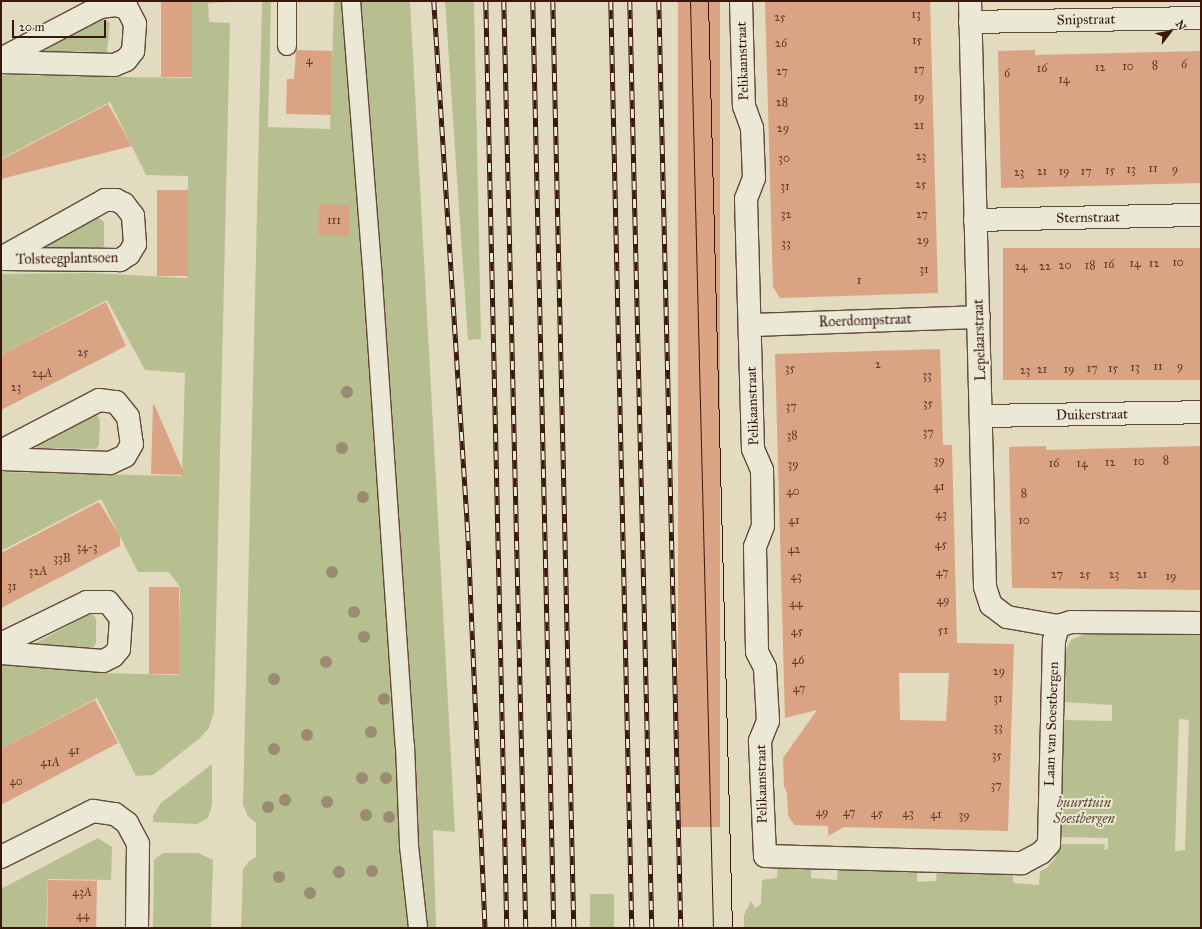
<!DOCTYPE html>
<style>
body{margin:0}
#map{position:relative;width:1202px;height:929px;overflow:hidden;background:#e2dbc0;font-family:"IM FELL Great Primer",serif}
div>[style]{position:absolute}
.green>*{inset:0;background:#b7bf90;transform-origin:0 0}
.building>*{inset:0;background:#daa384;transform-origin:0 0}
.roads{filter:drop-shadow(1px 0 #634838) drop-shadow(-1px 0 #634838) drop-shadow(0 1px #634838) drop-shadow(0 -1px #634838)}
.service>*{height:18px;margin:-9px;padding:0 9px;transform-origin:9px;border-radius:9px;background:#ece8d6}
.minor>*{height:22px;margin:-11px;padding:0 11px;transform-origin:11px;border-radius:11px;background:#ece8d6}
.tram>*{height:1px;margin:-0.5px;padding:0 0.5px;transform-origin:0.5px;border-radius:0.5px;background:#39170a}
.rail>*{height:4.5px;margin-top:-2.25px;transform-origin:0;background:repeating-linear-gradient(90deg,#ece8d6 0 9px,#39170a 0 18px);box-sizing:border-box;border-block:1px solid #39170a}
.trees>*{width:12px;height:12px;margin:-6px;border-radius:50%;background:#9a8b72}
span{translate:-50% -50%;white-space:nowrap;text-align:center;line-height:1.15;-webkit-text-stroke:4px #ece8d6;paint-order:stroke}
.number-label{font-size:12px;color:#613a28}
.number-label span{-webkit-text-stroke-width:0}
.street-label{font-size:14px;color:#39170a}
.park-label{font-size:14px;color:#5f4932;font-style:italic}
.frame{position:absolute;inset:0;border:2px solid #39170a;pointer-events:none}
.north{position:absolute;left:1150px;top:12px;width:40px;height:40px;-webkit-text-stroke:3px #ece8d6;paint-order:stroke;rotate:59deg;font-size:11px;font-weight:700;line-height:16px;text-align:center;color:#39170a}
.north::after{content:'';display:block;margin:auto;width:14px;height:18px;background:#39170a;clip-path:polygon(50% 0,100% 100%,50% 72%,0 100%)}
.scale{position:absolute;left:12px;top:20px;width:94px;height:18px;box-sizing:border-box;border:2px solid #39170a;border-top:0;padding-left:5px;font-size:12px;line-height:14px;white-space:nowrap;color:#39170a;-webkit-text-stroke:3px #ece8d6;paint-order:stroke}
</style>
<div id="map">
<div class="green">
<div style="clip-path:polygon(192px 1px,230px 2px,208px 3px,209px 22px,230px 23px,214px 712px,209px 728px,200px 738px,153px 775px,136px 776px,97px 698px,1px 749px,1px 663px,102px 673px,178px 675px,180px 587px,169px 572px,138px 572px,101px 499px,1px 551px,1px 472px,182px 476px,185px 373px,145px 370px,107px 300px,1px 355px,1px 274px,91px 273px,187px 278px,188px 176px,146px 175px,110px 102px,1px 159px,1px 75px,191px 78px)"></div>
<div style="clip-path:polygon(262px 1px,271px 1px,268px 127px,330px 129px,334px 1px,410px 1px,455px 832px,433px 830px,436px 928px,241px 928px,243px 869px,249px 861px,256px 857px,256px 823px,248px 816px,243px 805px)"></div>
<div style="clip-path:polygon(445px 1px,474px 1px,481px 339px,468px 340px)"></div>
<div style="clip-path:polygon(103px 18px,110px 23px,107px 52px,43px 51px)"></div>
<div style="clip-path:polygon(98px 217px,104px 222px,104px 246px,102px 250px,38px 249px)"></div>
<div style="clip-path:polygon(94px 415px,97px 415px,100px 420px,99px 445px,96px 449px,37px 448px,36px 445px)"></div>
<div style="clip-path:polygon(90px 614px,94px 615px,96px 619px,96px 643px,93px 648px,33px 647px,32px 645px)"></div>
<div style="clip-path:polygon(evenodd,1189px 633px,1201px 633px,1201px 928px,744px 928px,744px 915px,751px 901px,755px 908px,761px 904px,762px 880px,777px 878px,778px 867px,811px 867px,811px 878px,837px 880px,838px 867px,917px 869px,917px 882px,936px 881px,937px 870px,1013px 872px,1013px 883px,1039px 885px,1040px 871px,1047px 868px,1055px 858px,1058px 844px,1105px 844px,1104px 850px,1108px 849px,1108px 838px,1058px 837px,1062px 720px,1112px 721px,1112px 705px,1065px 702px,1066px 649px,1071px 640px,1084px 634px,1189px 635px,1189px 633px,1179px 719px,1189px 720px,1185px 850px,1175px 851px,1179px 719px)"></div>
<div style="clip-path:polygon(212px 764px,212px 805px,208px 818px,197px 824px,153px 822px,153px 816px,161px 803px)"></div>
<div style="clip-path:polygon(98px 838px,112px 847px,111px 880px,48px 879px,46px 928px,1px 928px,1px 889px)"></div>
<div style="clip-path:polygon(163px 853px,198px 853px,213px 860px,211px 928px,153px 928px,154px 860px)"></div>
<div style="left:590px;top:894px;width:24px;height:34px"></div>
</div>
<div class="building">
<div style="left:161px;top:1px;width:31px;height:76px"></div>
<div style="left:678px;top:1px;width:42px;height:826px"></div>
<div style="clip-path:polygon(765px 1px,930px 1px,938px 293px,780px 298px,773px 287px)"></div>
<div style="clip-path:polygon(296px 50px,332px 51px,331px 115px,286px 114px,287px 79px,294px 79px)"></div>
<div style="clip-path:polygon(1035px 50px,1035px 55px,1201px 51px,1201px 183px,1001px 188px,998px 51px)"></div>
<div style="clip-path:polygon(108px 104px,132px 146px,1px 179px,1px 160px)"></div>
<div style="left:157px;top:190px;width:31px;height:86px"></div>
<div style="left:319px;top:204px;width:31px;height:31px;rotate:2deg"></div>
<div style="left:1201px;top:248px;width:132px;height:198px;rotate:90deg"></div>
<div style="clip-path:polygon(106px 302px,126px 346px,1px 410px,1px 355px)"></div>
<div style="clip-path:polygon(evenodd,940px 349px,943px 445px,952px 445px,957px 643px,1014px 644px,1008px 831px,844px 827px,828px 836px,828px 826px,794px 825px,788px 815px,787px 793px,784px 786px,783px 758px,817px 710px,785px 718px,775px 354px,940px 349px,899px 673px,949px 673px,946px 721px,900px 720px,899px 673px)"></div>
<div style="clip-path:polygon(153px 404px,154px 406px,154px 404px,185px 475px,151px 474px)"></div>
<div style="clip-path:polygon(1046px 446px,1046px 450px,1201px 446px,1201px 590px,1012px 588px,1009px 447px)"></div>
<div style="clip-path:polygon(99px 502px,120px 536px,120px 546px,1px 608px,1px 553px)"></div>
<div style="left:149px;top:587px;width:30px;height:87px"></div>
<div style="clip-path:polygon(95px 700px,118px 743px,1px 805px,1px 749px)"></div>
<div style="left:48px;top:880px;width:49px;height:48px;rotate:1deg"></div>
</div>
<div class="roads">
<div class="service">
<div style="left:351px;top:1px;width:267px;rotate:85.5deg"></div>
<div style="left:372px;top:267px;width:479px;rotate:86.1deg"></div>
<div style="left:405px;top:745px;width:101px;rotate:87.7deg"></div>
<div style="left:409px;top:846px;width:82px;rotate:83.7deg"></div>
<div style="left:287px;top:46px;width:45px;rotate:-90deg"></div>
</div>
<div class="minor">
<div style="left:741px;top:1px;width:105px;rotate:88.4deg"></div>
<div style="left:744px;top:106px;width:23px;rotate:70deg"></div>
<div style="left:752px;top:128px;width:50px;rotate:87.7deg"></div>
<div style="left:754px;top:178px;width:22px;rotate:111deg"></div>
<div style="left:746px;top:199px;width:250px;rotate:88.4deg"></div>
<div style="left:753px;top:449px;width:23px;rotate:67deg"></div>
<div style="left:762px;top:470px;width:56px;rotate:89deg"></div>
<div style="left:763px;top:526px;width:22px;rotate:111deg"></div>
<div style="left:755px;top:547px;width:105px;rotate:88.9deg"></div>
<div style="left:757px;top:652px;width:18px;rotate:63deg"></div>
<div style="left:765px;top:668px;width:53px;rotate:86.8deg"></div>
<div style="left:768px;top:721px;width:22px;rotate:112deg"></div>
<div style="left:760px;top:741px;width:115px;rotate:87.5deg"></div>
<div style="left:765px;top:856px;width:257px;rotate:1.6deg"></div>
<div style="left:1022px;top:863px;width:21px;rotate:-28deg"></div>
<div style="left:1041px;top:853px;width:12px;rotate:-48deg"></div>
<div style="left:1049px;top:844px;width:203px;rotate:-88.6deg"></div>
<div style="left:1054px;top:641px;width:16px;rotate:-75deg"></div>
<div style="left:970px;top:1px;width:586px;rotate:88.53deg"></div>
<div style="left:985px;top:587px;width:19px;rotate:72deg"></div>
<div style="left:991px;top:605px;width:20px;rotate:37deg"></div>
<div style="left:1007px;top:617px;width:52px;rotate:10deg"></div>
<div style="left:970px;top:22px;width:231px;rotate:-1deg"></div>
<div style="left:1px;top:59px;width:112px;rotate:-27.7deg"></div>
<div style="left:100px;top:7px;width:16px;rotate:-7deg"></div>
<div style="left:116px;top:5px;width:11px;rotate:15deg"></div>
<div style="left:127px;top:8px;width:18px;rotate:63deg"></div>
<div style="left:135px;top:24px;width:27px;rotate:94deg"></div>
<div style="left:133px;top:51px;width:11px;rotate:128deg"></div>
<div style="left:126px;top:60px;width:13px;rotate:157deg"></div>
<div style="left:114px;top:65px;width:113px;rotate:-178.5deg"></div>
<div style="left:975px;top:220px;width:226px;rotate:-1.3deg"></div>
<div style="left:1px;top:258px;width:119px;rotate:-29.1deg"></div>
<div style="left:105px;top:200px;width:11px"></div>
<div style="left:116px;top:200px;width:9px;rotate:27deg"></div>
<div style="left:124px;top:204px;width:15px;rotate:53deg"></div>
<div style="left:133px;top:216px;width:28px;rotate:86deg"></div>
<div style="left:135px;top:244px;width:12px;rotate:121deg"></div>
<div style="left:129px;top:254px;width:11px;rotate:146deg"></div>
<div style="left:120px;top:260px;width:119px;rotate:-179.5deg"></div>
<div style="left:750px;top:325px;width:229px;rotate:-2deg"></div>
<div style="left:982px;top:416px;width:219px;rotate:-1deg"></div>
<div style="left:1px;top:451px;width:110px;rotate:-27.5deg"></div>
<div style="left:99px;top:400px;width:17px;rotate:7deg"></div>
<div style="left:116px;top:402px;width:19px;rotate:51deg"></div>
<div style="left:128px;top:417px;width:27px;rotate:82deg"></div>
<div style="left:132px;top:444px;width:14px;rotate:120deg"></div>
<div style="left:125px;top:456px;width:17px;rotate:155deg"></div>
<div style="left:110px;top:463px;width:109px;rotate:-177.9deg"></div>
<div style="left:1058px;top:626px;width:14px;rotate:-17deg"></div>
<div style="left:1071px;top:622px;width:130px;rotate:0.4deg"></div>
<div style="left:1px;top:644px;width:96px;rotate:-26deg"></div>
<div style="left:87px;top:602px;width:21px"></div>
<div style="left:108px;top:602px;width:21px;rotate:51deg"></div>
<div style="left:121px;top:618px;width:31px;rotate:94deg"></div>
<div style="left:119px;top:649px;width:9px;rotate:131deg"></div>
<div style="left:113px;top:656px;width:11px;rotate:153deg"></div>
<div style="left:103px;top:661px;width:102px;rotate:-175.5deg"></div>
<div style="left:1px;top:857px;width:103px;rotate:-26.6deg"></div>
<div style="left:93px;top:811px;width:22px;rotate:8deg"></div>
<div style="left:115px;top:814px;width:15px;rotate:37deg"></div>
<div style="left:127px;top:823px;width:24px;rotate:62deg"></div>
<div style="left:138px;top:844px;width:84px;rotate:90.7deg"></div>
</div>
</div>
<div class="tram">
<div style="left:690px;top:1px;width:927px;rotate:88.58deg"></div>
<div style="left:708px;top:1px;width:927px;rotate:88.52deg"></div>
</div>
<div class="rail">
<div style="left:434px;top:1px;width:532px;rotate:86.34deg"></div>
<div style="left:468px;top:532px;width:396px;rotate:87.5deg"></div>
<div style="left:486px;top:1px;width:927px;rotate:88.7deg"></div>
<div style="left:504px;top:1px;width:927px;rotate:88.64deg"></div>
<div style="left:533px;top:1px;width:927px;rotate:88.7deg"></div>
<div style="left:553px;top:1px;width:927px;rotate:88.7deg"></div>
<div style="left:611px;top:1px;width:927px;rotate:88.7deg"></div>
<div style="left:630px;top:1px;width:927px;rotate:88.64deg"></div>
<div style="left:659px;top:1px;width:927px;rotate:88.64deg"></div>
</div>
<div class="trees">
<div style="left:347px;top:392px"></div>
<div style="left:342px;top:448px"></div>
<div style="left:363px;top:497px"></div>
<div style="left:332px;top:572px"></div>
<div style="left:354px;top:612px"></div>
<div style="left:364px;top:637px"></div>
<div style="left:326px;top:662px"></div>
<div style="left:274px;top:679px"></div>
<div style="left:384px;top:699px"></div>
<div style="left:371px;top:732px"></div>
<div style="left:307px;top:735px"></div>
<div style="left:274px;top:749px"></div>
<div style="left:362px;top:778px"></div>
<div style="left:386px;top:778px"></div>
<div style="left:285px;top:800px"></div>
<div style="left:327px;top:802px"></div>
<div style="left:268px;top:807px"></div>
<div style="left:366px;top:815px"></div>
<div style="left:389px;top:817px"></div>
<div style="left:372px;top:871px"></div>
<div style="left:339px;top:872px"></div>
<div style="left:279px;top:877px"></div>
<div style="left:310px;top:893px"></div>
</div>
<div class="number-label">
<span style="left:916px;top:15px">13</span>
<span style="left:780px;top:18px">25</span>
<span style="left:917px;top:41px">15</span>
<span style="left:781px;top:44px">26</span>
<span style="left:309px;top:61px">4</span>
<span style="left:1184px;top:65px">6</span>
<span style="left:1155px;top:66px">8</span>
<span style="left:1128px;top:67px">10</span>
<span style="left:1100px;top:68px">12</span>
<span style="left:1042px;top:69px">16</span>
<span style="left:919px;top:70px">17</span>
<span style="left:782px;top:72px">27</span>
<span style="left:1007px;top:74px">6</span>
<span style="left:1064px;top:80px">14</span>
<span style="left:919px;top:98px">19</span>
<span style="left:782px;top:103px">28</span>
<span style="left:919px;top:126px">21</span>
<span style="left:783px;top:129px">29</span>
<span style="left:921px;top:157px">23</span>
<span style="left:784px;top:159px">30</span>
<span style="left:1153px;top:169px">11</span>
<span style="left:1131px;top:170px">13</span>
<span style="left:1175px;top:170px">9</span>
<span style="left:1110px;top:171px">15</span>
<span style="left:1042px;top:172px">21</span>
<span style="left:1064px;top:172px">19</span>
<span style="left:1086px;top:172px">17</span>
<span style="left:1019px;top:173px">23</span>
<span style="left:921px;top:185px">25</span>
<span style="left:785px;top:187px">31</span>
<span style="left:786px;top:215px">32</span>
<span style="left:922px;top:215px">27</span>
<span style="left:334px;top:221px">111</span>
<span style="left:923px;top:241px">29</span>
<span style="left:786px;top:244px">33</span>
<span style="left:1178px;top:263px">10</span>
<span style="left:1135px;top:264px">14</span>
<span style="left:1154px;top:264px">12</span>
<span style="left:1109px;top:265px">16</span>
<span style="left:1065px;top:266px">20</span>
<span style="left:1090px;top:266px">18</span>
<span style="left:1021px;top:267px">24</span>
<span style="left:1045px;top:267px">22</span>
<span style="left:924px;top:270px">31</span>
<span style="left:859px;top:281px">1</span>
<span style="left:83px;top:353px">25</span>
<span style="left:878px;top:365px">2</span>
<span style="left:1158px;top:367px">11</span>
<span style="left:1180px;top:367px">9</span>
<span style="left:1135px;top:368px">13</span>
<span style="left:790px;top:369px">35</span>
<span style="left:1092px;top:369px">17</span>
<span style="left:1113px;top:369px">15</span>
<span style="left:1042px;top:370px">21</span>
<span style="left:1069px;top:370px">19</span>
<span style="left:1025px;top:371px">23</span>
<span style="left:42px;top:374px">24A</span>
<span style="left:927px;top:376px">33</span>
<span style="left:16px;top:388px">23</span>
<span style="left:928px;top:404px">35</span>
<span style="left:791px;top:407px">37</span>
<span style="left:928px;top:433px">37</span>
<span style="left:792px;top:436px">38</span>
<span style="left:939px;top:461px">39</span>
<span style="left:1166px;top:461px">8</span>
<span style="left:1139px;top:462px">10</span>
<span style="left:1110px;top:463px">12</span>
<span style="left:1054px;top:464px">16</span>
<span style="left:1082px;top:464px">14</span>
<span style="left:793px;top:465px">39</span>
<span style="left:939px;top:487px">41</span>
<span style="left:793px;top:492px">40</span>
<span style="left:1024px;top:494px">8</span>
<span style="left:941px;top:515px">43</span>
<span style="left:794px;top:521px">41</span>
<span style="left:1024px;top:521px">10</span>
<span style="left:941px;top:545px">45</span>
<span style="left:87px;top:548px">34-3</span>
<span style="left:794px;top:550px">42</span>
<span style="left:62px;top:559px">33B</span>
<span style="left:38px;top:572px">32A</span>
<span style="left:942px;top:573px">47</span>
<span style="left:1057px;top:575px">27</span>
<span style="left:1085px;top:575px">25</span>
<span style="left:1114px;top:575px">23</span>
<span style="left:1142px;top:575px">21</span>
<span style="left:796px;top:577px">43</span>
<span style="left:1171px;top:577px">19</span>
<span style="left:12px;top:587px">31</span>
<span style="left:943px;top:601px">49</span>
<span style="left:796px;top:604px">44</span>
<span style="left:943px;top:631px">51</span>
<span style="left:797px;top:632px">45</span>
<span style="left:798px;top:661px">46</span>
<span style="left:999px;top:672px">29</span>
<span style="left:799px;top:689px">47</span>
<span style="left:998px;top:699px">31</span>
<span style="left:998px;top:728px">33</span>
<span style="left:74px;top:751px">41</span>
<span style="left:997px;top:756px">35</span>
<span style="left:50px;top:763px">41A</span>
<span style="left:16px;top:782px">40</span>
<span style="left:996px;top:786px">37</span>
<span style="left:822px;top:813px">49</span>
<span style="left:849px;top:813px">47</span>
<span style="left:877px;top:814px">45</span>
<span style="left:908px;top:814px">43</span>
<span style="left:936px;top:815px">41</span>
<span style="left:964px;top:816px">39</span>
<span style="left:82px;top:893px">43A</span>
<span style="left:83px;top:916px">44</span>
</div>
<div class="street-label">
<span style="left:1086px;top:20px;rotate:-1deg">Snipstraat</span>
<span style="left:743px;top:61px;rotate:-92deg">Pelikaanstraat</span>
<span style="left:1088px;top:218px;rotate:-1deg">Sternstraat</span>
<span style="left:67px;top:259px;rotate:-1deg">Tolsteegplantsoen</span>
<span style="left:865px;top:321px;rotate:-2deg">Roerdompstraat</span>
<span style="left:980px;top:340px;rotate:-92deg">Lepelaarstraat</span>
<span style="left:753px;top:406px;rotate:-92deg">Pelikaanstraat</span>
<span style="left:1092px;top:415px;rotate:-1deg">Duikerstraat</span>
<span style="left:1052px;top:724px;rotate:-88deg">Laan van Soestbergen</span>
<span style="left:762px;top:784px;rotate:-91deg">Pelikaanstraat</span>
</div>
<div class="park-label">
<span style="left:1084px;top:811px">buurttuin<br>Soestbergen</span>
</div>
<div class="frame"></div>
<div class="north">N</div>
<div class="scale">20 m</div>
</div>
